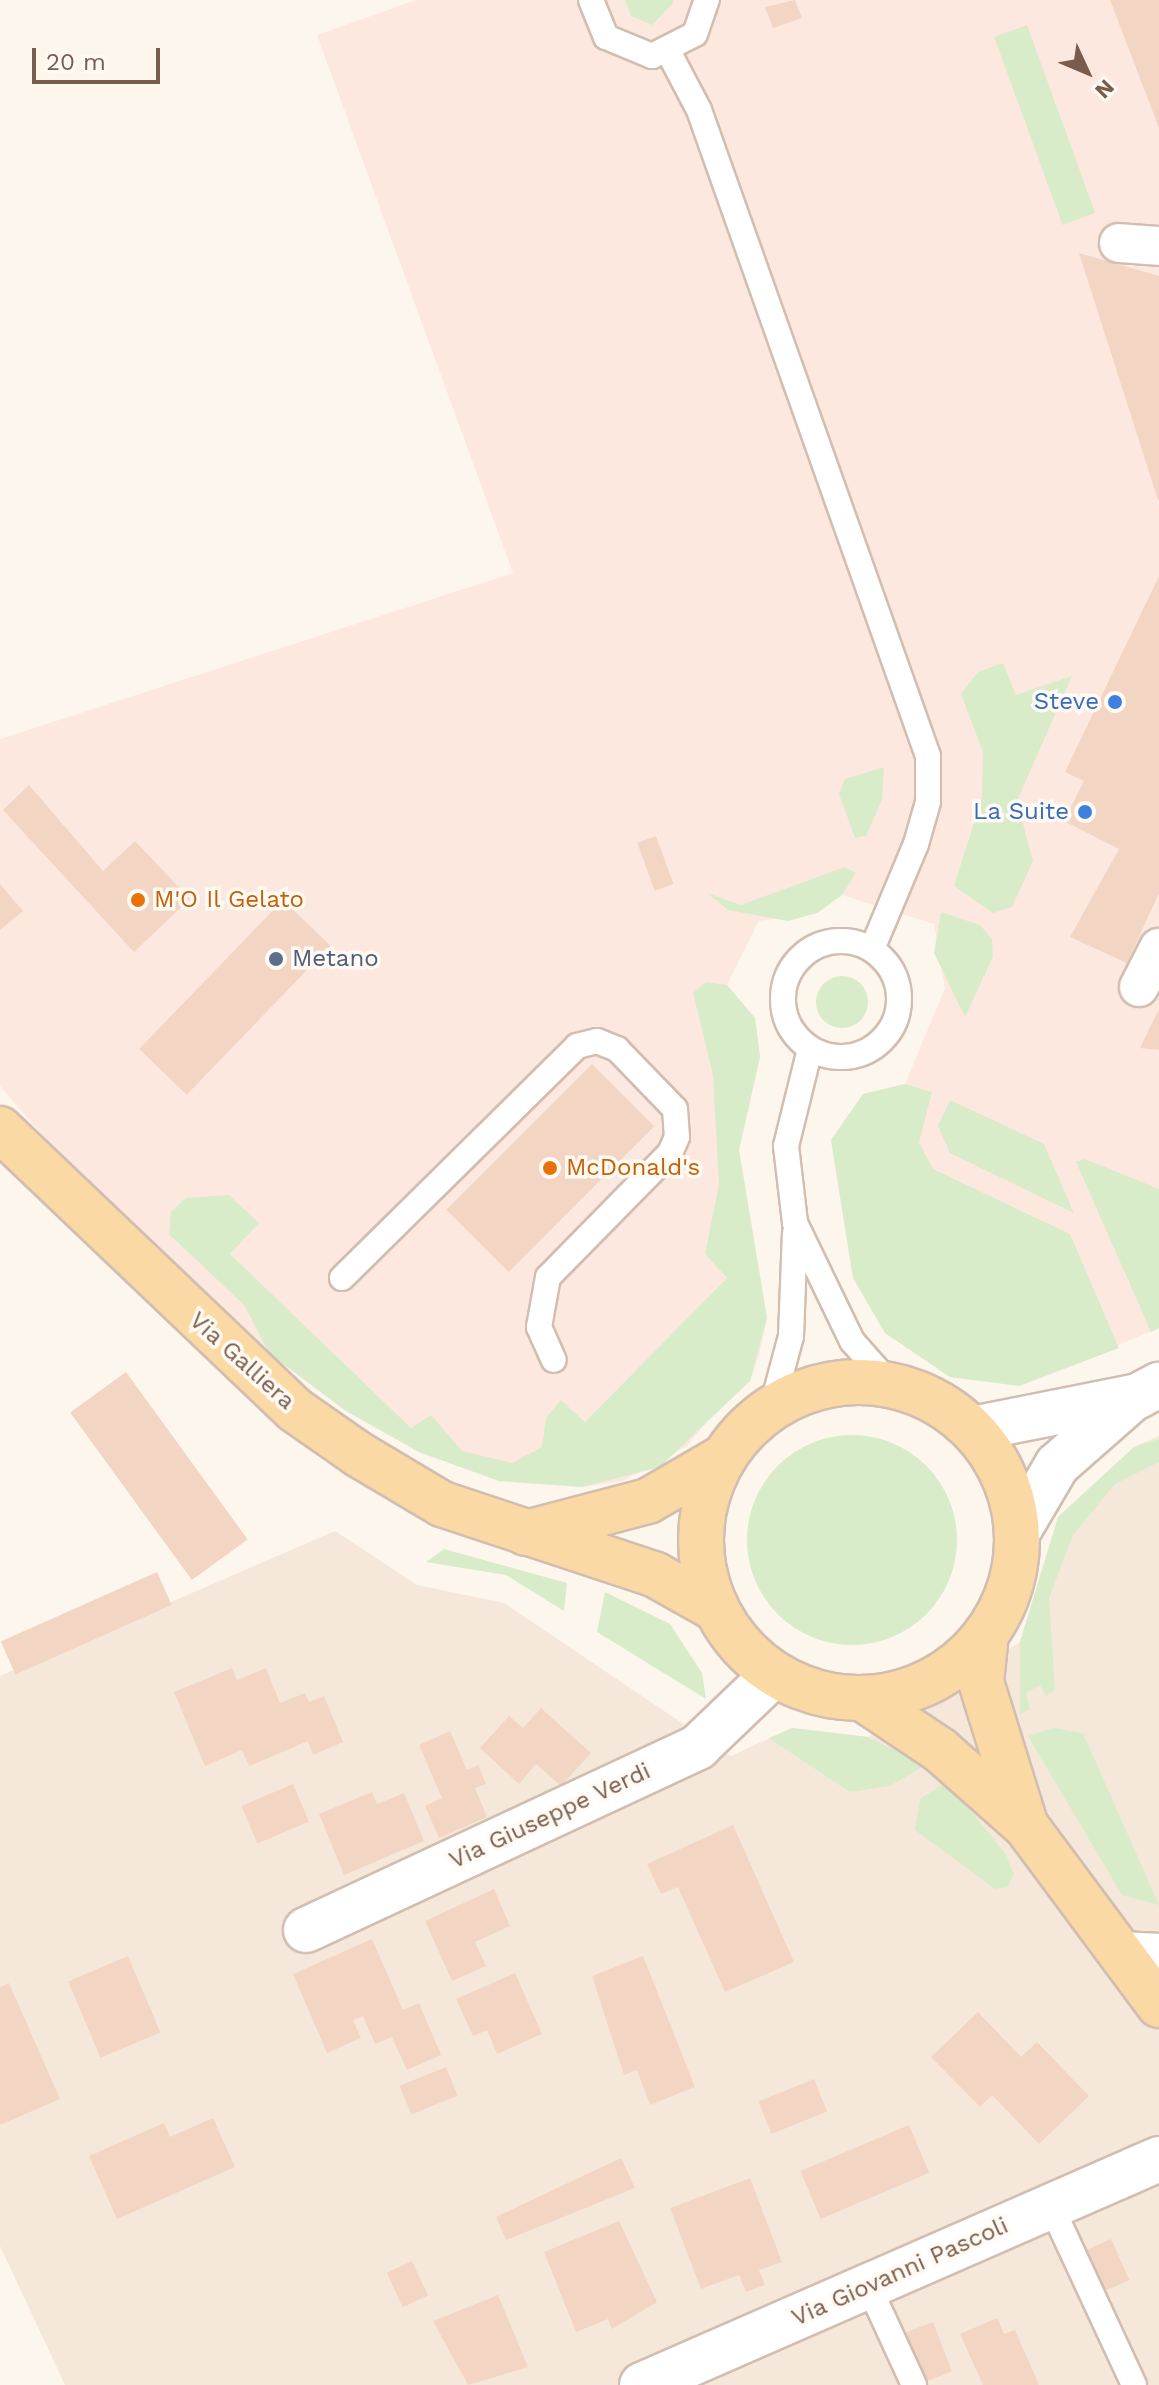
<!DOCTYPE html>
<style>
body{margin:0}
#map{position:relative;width:1159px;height:2385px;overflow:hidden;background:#fdf6ec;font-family:"Work Sans",sans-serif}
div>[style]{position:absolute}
.residential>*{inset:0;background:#f5e8da}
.commercial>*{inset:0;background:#fde8e0}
.green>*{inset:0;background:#d8ecc9;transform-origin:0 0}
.round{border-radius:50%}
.building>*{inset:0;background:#f3d5c3;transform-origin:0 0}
.roads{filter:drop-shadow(2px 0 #d1beb0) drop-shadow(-2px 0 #d1beb0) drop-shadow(0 2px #d1beb0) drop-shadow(0 -2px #d1beb0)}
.service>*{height:24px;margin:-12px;padding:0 12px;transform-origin:12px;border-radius:12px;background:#fff}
.service>.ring{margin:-12px;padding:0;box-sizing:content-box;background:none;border:24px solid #fff;border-radius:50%}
.pedestrian>*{height:38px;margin:-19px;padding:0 19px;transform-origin:19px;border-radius:19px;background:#fff}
.minor>*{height:44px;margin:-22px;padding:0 22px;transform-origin:22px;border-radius:22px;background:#fff}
.tertiary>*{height:44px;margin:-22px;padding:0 22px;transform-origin:22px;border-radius:22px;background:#fff}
.primary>*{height:44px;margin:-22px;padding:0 22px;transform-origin:22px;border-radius:22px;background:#fbd9a5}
.primary>.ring{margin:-22px;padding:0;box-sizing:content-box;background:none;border:44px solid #fbd9a5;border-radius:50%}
.dots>*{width:22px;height:22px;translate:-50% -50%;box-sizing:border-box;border:4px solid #fffaf3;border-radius:50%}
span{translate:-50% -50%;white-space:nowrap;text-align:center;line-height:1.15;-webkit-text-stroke:7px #fffaf3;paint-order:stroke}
.shop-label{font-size:24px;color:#366cbe}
.right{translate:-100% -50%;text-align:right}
.food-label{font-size:24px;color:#c56008}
.left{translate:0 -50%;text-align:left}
.service-label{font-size:24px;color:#4e5e75}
.street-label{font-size:24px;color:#7a5c4d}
.north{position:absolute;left:1047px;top:32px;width:80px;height:80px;-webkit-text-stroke:6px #fffaf3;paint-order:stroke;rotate:134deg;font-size:22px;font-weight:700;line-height:32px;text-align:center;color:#7a5c4d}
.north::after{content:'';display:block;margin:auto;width:28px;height:36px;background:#7a5c4d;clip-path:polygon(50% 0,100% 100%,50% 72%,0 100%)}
.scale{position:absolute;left:32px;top:48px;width:128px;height:36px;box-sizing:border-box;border:4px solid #7a5c4d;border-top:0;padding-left:10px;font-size:24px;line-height:28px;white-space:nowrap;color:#7a5c4d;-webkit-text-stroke:6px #fffaf3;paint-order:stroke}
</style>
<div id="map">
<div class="residential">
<div style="clip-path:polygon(1159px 1436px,1159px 2385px,65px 2385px,0 2246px,0 1676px,335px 1531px,417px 1585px,504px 1603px,731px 1756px,792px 1728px,868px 1737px,1020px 1642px,1058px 1517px,1134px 1447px)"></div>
</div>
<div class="commercial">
<div style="clip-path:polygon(416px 0,1159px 0,1159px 1328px,1019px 1386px,950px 1377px,885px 1333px,853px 1278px,831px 1140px,863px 1094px,905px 1084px,945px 988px,934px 924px,842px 895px,817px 913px,759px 921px,727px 985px,755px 1018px,760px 1057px,739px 1150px,767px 1318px,759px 1356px,750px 1381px,726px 1398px,687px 1446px,623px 1481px,582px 1487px,499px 1481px,419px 1452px,346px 1411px,240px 1332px,85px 1185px,0 1086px,0 739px,513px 573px,317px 35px)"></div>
</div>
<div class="green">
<div style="clip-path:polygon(625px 0,673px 0,673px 3px,652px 25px,631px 16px)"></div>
<div style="left:1027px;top:25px;width:200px;height:35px;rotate:70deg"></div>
<div style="clip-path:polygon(1003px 663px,1016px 695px,1072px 676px,1017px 801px,1033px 861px,1012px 907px,993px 913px,954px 886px,982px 797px,983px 752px,961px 694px,978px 672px)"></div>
<div style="clip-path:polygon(884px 767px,882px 800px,866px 836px,855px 838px,839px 794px,845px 779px)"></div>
<div style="clip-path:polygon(845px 867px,856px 873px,842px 895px,817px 913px,788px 921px,728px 910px,707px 893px,741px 905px)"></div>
<div style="clip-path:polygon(941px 912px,980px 925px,992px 939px,993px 957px,965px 1017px,934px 953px)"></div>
<div class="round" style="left:816px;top:976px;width:52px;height:52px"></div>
<div style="clip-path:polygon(706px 982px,727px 985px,755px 1018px,760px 1057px,739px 1150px,767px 1318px,750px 1381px,660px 1467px,582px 1487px,499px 1481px,419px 1452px,346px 1411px,269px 1353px,244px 1305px,169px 1234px,171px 1212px,186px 1198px,229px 1195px,259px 1223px,230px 1254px,411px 1428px,431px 1415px,462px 1451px,512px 1463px,542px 1447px,546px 1418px,561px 1400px,585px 1422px,727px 1278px,705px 1254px,719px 1184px,713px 1075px,693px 993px)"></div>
<div style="clip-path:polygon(905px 1084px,932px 1092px,919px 1142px,933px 1169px,1070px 1234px,1119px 1348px,1019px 1386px,950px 1377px,885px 1333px,853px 1278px,831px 1140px,863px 1094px)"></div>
<div style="clip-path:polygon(950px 1100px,1044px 1144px,1074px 1213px,950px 1153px,938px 1126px)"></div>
<div style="clip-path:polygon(1085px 1159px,1159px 1189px,1159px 1328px,1151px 1332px,1076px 1162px)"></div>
<div class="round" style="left:747px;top:1435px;width:210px;height:210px"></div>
<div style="clip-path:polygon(1159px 1439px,1159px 1462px,1115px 1484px,1073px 1535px,1049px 1598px,1055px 1690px,1046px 1696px,1040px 1685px,1026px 1693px,1030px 1709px,1020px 1714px,1020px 1642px,1058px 1517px,1134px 1447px)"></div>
<div style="clip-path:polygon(444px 1549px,567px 1583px,564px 1611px,506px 1575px,426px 1562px)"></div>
<div style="clip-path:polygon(605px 1592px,670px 1624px,702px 1673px,706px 1699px,597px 1632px)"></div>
<div style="clip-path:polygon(792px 1728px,868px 1737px,926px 1765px,890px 1786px,850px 1792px,769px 1738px)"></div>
<div style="clip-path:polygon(1054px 1728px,1083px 1733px,1159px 1905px,1122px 1895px,1028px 1736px)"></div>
<div style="clip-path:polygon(947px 1782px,1005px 1853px,1014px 1874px,1008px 1887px,995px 1889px,915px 1830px,920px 1799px)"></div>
</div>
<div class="building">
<div style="clip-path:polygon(795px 0,802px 18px,773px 28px,765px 7px)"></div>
<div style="clip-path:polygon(1110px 0,1159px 0,1159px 128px)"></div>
<div style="clip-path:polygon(1079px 253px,1159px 276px,1159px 500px,1158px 500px)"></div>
<div style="clip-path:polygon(1159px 576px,1159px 893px,1127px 963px,1070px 937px,1119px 849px,1064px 821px,1084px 781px,1065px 772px)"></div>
<div style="clip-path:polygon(29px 785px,103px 871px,135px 841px,190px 899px,134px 952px,3px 810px)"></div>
<div style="left:656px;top:836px;width:51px;height:20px;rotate:70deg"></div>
<div style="clip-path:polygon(0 884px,23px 911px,0 930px)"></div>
<div style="left:283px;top:900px;width:66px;height:207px;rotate:44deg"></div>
<div style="clip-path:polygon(1159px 1009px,1159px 1050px,1140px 1048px)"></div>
<div style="left:592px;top:1064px;width:88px;height:206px;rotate:45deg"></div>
<div style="left:126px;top:1372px;width:207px;height:69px;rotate:54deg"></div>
<div style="left:157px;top:1572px;width:36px;height:171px;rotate:66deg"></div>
<div style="clip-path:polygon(232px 1668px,237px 1680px,266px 1668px,280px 1703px,305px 1693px,309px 1702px,324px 1696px,343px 1742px,313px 1755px,308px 1741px,249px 1766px,242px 1750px,205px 1766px,174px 1692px)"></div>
<div style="clip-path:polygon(541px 1708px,591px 1753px,561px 1786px,536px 1764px,519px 1784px,480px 1748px,509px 1716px,523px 1728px)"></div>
<div style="clip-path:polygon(450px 1731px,467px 1770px,478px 1765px,486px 1784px,475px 1788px,487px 1817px,439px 1838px,425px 1806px,442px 1798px,419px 1745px)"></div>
<div style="left:293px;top:1784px;width:41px;height:56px;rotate:67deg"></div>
<div style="clip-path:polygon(372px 1792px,377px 1804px,404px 1793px,424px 1841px,344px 1875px,319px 1814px)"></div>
<div style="clip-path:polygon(733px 1825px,794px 1962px,725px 1992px,678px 1887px,661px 1894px,647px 1864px)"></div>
<div style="clip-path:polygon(494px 1889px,510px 1926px,475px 1942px,486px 1966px,452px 1981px,425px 1921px)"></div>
<div style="clip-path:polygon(372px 1939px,403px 2010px,419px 2003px,441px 2055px,407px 2070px,392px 2037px,375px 2044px,363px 2016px,353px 2020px,361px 2038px,327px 2053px,293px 1974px)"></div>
<div style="left:128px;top:1956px;width:83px;height:65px;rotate:67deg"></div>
<div style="clip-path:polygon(643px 1956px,695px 2087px,650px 2105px,637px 2070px,624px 2075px,592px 1976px)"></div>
<div style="clip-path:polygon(515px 1973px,542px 2034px,497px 2054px,487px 2030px,473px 2036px,456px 1999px)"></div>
<div style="clip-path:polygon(9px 1983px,60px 2099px,0 2125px,0 1987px)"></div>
<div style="clip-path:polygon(978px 2012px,1021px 2057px,1037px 2042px,1089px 2096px,1039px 2144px,992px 2095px,980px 2107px,931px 2057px)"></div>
<div style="left:446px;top:2067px;width:31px;height:50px;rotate:68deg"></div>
<div style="left:814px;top:2079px;width:35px;height:60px;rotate:68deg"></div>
<div style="clip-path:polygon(213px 2118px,235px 2167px,117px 2219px,89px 2156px,164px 2123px,170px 2137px)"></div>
<div style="left:909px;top:2125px;width:52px;height:118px;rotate:67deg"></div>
<div style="clip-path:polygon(621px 2158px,635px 2188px,506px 2240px,496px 2217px)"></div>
<div style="clip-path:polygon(750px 2178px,782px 2262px,759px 2270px,765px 2285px,746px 2292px,739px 2275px,701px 2289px,670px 2208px)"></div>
<div style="clip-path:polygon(619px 2221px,657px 2302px,612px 2329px,608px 2319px,576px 2332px,544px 2252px)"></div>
<div style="left:1111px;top:2239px;width:45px;height:27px;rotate:66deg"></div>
<div style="left:412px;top:2261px;width:38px;height:28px;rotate:65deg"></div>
<div style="clip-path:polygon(498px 2295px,528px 2367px,468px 2385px,433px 2321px)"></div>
<div style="clip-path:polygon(997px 2318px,1004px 2334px,1015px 2330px,1039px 2385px,983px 2385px,960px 2334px)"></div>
<div style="left:933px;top:2322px;width:53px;height:37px;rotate:69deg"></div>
</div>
<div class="roads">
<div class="service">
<div style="left:591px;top:0;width:40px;rotate:68deg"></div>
<div style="left:606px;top:37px;width:50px;rotate:22.4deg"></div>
<div style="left:652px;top:56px;width:48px;rotate:-27.1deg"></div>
<div style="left:695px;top:34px;width:36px;rotate:-71deg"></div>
<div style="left:669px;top:53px;width:64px;rotate:62.2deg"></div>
<div style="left:699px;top:110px;width:685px;rotate:70.48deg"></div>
<div style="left:928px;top:756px;width:46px;rotate:90deg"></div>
<div style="left:928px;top:802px;width:44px;rotate:105.9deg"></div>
<div style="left:916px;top:844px;width:114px;rotate:112.7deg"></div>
<div class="ring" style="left:783px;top:941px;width:92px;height:92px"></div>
<div style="left:810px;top:1049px;width:100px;rotate:103.9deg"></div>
<div style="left:786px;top:1146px;width:78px;rotate:83.3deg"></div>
<div style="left:795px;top:1223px;width:131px;rotate:64.2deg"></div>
<div style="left:852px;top:1341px;width:57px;rotate:48.5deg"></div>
<div style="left:342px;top:1278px;width:330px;rotate:-44.6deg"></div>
<div style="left:577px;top:1046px;width:21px;rotate:-14deg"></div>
<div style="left:597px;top:1041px;width:22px;rotate:22deg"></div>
<div style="left:617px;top:1049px;width:83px;rotate:46deg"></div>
<div style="left:675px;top:1109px;width:28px;rotate:86deg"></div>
<div style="left:677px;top:1137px;width:17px;rotate:114deg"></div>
<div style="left:670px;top:1153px;width:174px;rotate:134.5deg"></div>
<div style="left:548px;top:1277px;width:51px;rotate:100.2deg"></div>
<div style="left:539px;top:1327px;width:36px;rotate:66deg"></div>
<div style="left:772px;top:1407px;width:73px;rotate:-75deg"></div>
<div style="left:791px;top:1336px;width:103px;rotate:-87.8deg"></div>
<div style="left:1051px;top:2206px;width:197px;rotate:65.1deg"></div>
<div style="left:869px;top:2287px;width:108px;rotate:65.3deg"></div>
</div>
<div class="pedestrian">
<div style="left:1119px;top:243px;width:40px;rotate:4.3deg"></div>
<div style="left:1139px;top:987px;width:44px;rotate:-62.9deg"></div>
</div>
<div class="minor">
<div style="left:306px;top:1930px;width:433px;rotate:-25deg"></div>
<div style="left:698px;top:1747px;width:105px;rotate:-43.8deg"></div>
<div style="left:1122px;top:1954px;width:37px;rotate:3deg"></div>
<div style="left:642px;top:2385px;width:564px;rotate:-23.61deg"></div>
</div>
<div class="tertiary">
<div style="left:972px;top:1429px;width:169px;rotate:-11.2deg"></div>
<div style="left:1138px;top:1396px;width:24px;rotate:-28deg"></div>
<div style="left:1017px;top:1533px;width:79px;rotate:-59.5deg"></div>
<div style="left:1057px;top:1465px;width:100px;rotate:-41.3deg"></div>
</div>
<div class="primary">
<div style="left:0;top:1129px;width:407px;rotate:43.6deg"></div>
<div style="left:295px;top:1410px;width:77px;rotate:34.9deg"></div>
<div style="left:358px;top:1454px;width:98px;rotate:30.8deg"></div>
<div style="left:442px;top:1504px;width:223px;rotate:18.3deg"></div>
<div style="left:654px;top:1574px;width:71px;rotate:29.4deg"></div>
<div class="ring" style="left:701px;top:1382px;width:272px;height:272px"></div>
<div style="left:526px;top:1533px;width:126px;rotate:-14.7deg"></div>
<div style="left:648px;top:1501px;width:88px;rotate:-30.1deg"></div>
<div style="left:986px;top:1634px;width:48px;rotate:95.9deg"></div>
<div style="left:981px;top:1682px;width:145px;rotate:72.7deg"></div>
<div style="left:862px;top:1698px;width:94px;rotate:33.7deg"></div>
<div style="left:940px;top:1750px;width:115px;rotate:41.5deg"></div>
<div style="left:1026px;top:1826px;width:223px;rotate:53.4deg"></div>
</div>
</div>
<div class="dots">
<div style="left:1115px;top:702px;background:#3f7fe0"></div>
<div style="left:1085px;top:812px;background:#3f7fe0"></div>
<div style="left:138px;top:900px;background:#e8710a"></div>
<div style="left:276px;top:959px;background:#5c6f8a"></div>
<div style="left:550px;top:1168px;background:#e8710a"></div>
</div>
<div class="shop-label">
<span class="right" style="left:1099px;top:702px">Steve</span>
<span class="right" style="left:1069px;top:812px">La Suite</span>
</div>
<div class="food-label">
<span class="left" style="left:154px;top:900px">M'O Il Gelato</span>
<span class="left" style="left:566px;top:1168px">McDonald's</span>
</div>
<div class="service-label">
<span class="left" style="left:292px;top:959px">Metano</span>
</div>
<div class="street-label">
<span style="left:242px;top:1361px;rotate:42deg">Via Galliera</span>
<span style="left:550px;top:1816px;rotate:-25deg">Via Giuseppe Verdi</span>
<span style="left:900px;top:2272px;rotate:-24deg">Via Giovanni Pascoli</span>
</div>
<div class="north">N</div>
<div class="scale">20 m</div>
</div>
